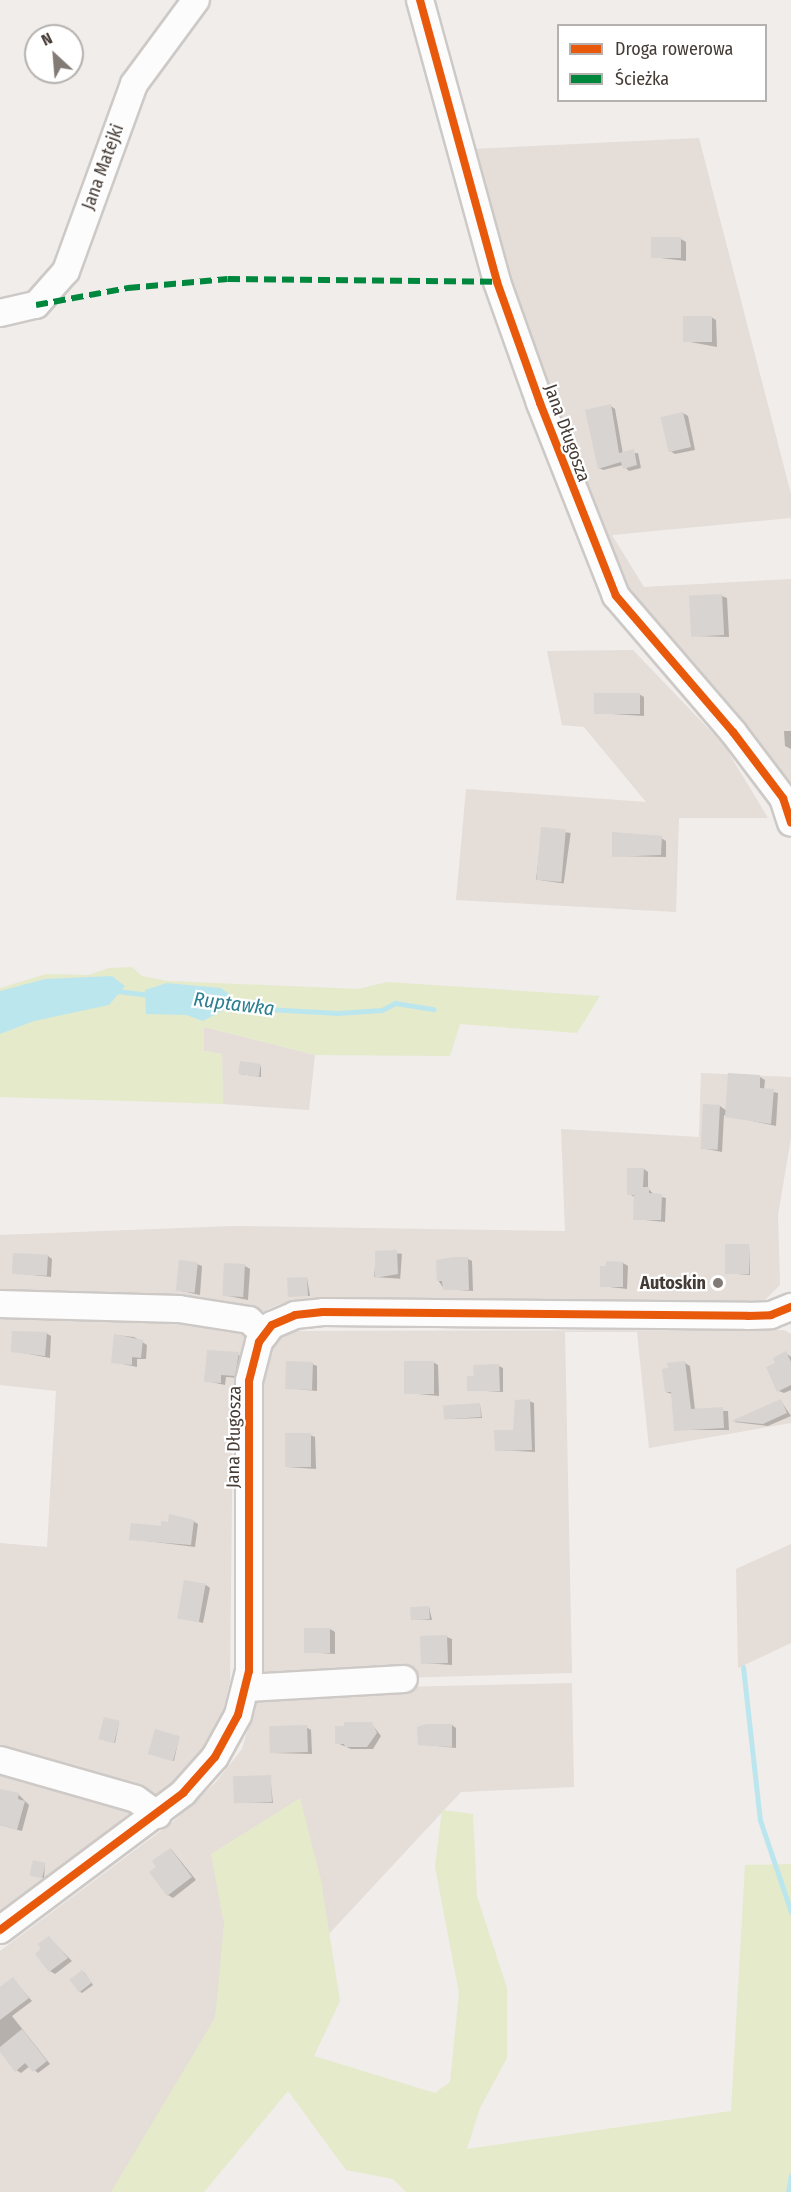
<!DOCTYPE html>
<meta charset="utf-8">
<style>
body{margin:0}
#map{position:relative;width:791px;height:2192px;overflow:hidden;background:#f0edea;font-family:"Fira Sans Condensed",sans-serif}
div>[style]{position:absolute}
.residential>*{inset:0;background:#e4ddd8}
.green>*{inset:0;background:#e5eacb}
.water>*{inset:0;background:#bce6ee}
.shadow>*{inset:0;background:#0003;transform-origin:0 0}
.stream>*{height:5px;margin:-2.5px;padding:0 2.5px;transform-origin:2.5px;border-radius:2.5px;background:#bce6ee}
.building>*{inset:0;background:#d8d4d1;transform-origin:0 0}
.roads{filter:drop-shadow(2px 0 #cdc9c6) drop-shadow(-2px 0 #cdc9c6) drop-shadow(0 2px #cdc9c6) drop-shadow(0 -2px #cdc9c6)}
.minor>*{height:26px;margin:-13px;padding:0 13px;transform-origin:13px;border-radius:13px;background:#fdfcfc}
.quiet>*{height:6px;margin-top:-3px;transform-origin:0;background:repeating-linear-gradient(90deg,#00873e 0 12px,transparent 0 18px)}
.cycleway>*{height:8px;margin:-4px;padding:0 4px;transform-origin:4px;border-radius:4px;background:#e8590c}
.dots>*{width:16px;height:16px;translate:-50% -50%;box-sizing:border-box;border:3px solid #fff;border-radius:50%}
span{translate:-50% -50%;white-space:nowrap;text-align:center;line-height:1.15;-webkit-text-stroke:4.5px #fff;paint-order:stroke}
.street-label{font-size:18px;color:#463c36}
.poi-label{font-size:18px;color:#463c36;font-weight:700}
.right{translate:-100% -50%;text-align:right}
.water-label{font-size:20px;color:#2b7f91;font-style:italic}
.legend{position:absolute;left:557px;top:24px;width:210px;height:78px;box-sizing:border-box;background:#fff;border:2px solid #b5b1af;margin:0;padding:8px 10px;list-style:none;font-size:18px;color:#463c36}
.legend li{display:flex;align-items:center;gap:12px;height:30px}
.legend b{width:30px;border:2px solid #b5b1af}
.north{position:absolute;left:24px;top:24px;width:60px;height:60px;box-sizing:border-box;background:#fff;border:2px solid #b5b1af;border-radius:50%;rotate:334deg;font-size:16px;font-weight:700;line-height:24px;text-align:center;color:#463c36}
.north::after{content:'';display:block;margin:auto;width:21px;height:27px;background:#827a75;clip-path:polygon(50% 0,100% 100%,50% 72%,0 100%)}
</style>
<div id="map">
<div class="residential">
<div style="clip-path:polygon(699px 138px,791px 494px,791px 518px,612px 535px,644px 587px,791px 579px,791px 796px,743px 724px,653px 632px,620px 583px,509px 289px,473px 149px)"></div>
<div style="clip-path:polygon(633px 650px,724px 745px,768px 818px,679px 818px,676px 912px,456px 900px,466px 789px,646px 802px,584px 727px,562px 725px,547px 651px)"></div>
<div style="clip-path:polygon(204px 1027px,315px 1055px,309px 1110px,223px 1104px,222px 1054px,204px 1051px)"></div>
<div style="clip-path:polygon(701px 1073px,791px 1077px,791px 1138px,778px 1215px,780px 1285px,759px 1306px,280px 1304px,263px 1311px,257px 1319px,110px 1313px,242px 1329px,245px 1334px,233px 1404px,230px 1681px,221px 1722px,191px 1769px,157px 1800px,0 1756px,0 1543px,47px 1547px,56px 1391px,0 1385px,0 1235px,234px 1226px,565px 1231px,561px 1129px,699px 1137px)"></div>
<div style="clip-path:polygon(784px 1330px,791px 1334px,791px 1423px,649px 1448px,637px 1332px,565px 1332px,572px 1673px,259px 1682px,263px 1632px,260px 1404px,268px 1355px,283px 1331px)"></div>
<div style="clip-path:polygon(791px 1544px,791px 1643px,738px 1668px,736px 1569px)"></div>
<div style="clip-path:polygon(572px 1683px,574px 1787px,461px 1792px,220px 2051px,139px 2192px,0 2192px,0 1951px,174px 1821px,216px 1782px,242px 1749px,259px 1690px)"></div>
<div style="clip-path:polygon(0 1765px,141px 1804px,0 1916px)"></div>
</div>
<div class="green">
<div style="clip-path:polygon(132px 967px,142px 976px,168px 981px,358px 989px,387px 982px,600px 996px,577px 1033px,460px 1024px,450px 1056px,315px 1055px,204px 1027px,204px 1051px,222px 1054px,223px 1104px,0 1097px,0 988px,46px 974px,88px 975px,109px 968px)"></div>
<div style="clip-path:polygon(300px 1798px,321px 1880px,340px 2001px,314px 2056px,435px 2093px,450px 2082px,459px 1993px,435px 1867px,442px 1810px,473px 1814px,477px 1896px,507px 1988px,507px 2058px,480px 2108px,467px 2149px,731px 2111px,745px 1865px,791px 1864px,791px 2192px,406px 2192px,393px 2179px,346px 2170px,288px 2091px,204px 2192px,111px 2192px,215px 2018px,224px 1924px,211px 1854px)"></div>
</div>
<div class="water">
<div style="clip-path:polygon(112px 976px,125px 986px,109px 1005px,34px 1021px,0 1034px,0 991px,45px 979px)"></div>
<div style="clip-path:polygon(167px 983px,221px 988px,232px 996px,229px 1007px,203px 1021px,186px 1015px,146px 1014px,145px 990px)"></div>
</div>
<div class="shadow">
<div style="clip-path:polygon(681px 239px,686px 242px,686px 261px,652px 257px)"></div>
<div style="clip-path:polygon(711px 317px,716px 320px,717px 347px,685px 341px)"></div>
<div style="clip-path:polygon(611px 406px,615px 409px,623px 454px,638px 453px,641px 468px,629px 471px,623px 465px,603px 470px,599px 468px)"></div>
<div style="clip-path:polygon(683px 413px,688px 416px,695px 450px,675px 454px,670px 451px)"></div>
<div style="clip-path:polygon(722px 596px,727px 598px,729px 637px,693px 636px)"></div>
<div style="clip-path:polygon(639px 694px,644px 697px,644px 716px,596px 713px)"></div>
<div style="clip-path:polygon(784px 731px,791px 731px,791px 749px,785px 746px)"></div>
<div style="left:543px;top:829px;width:28px;height:51px;rotate:8deg"></div>
<div style="clip-path:polygon(661px 838px,666px 841px,666px 857px,614px 856px)"></div>
<div style="clip-path:polygon(261px 1066px,261px 1077px,240px 1074px)"></div>
<div style="clip-path:polygon(760px 1077px,765px 1080px,764px 1090px,778px 1093px,776px 1126px,724px 1115px,722px 1152px,701px 1148px,720px 1106px,727px 1111px)"></div>
<div style="clip-path:polygon(644px 1169px,648px 1172px,648px 1188px,654px 1195px,666px 1198px,665px 1222px,635px 1219px,635px 1197px,629px 1194px)"></div>
<div style="clip-path:polygon(749px 1245px,750px 1275px,725px 1273px)"></div>
<div style="left:376px;top:1252px;width:26px;height:25px;rotate:4deg"></div>
<div style="clip-path:polygon(48px 1256px,52px 1259px,51px 1277px,14px 1273px)"></div>
<div style="clip-path:polygon(468px 1259px,472px 1261px,473px 1291px,444px 1289px,438px 1280px)"></div>
<div style="clip-path:polygon(623px 1263px,628px 1266px,627px 1289px,601px 1286px)"></div>
<div style="clip-path:polygon(197px 1264px,202px 1266px,200px 1295px,177px 1290px)"></div>
<div style="clip-path:polygon(245px 1266px,250px 1269px,248px 1300px,223px 1295px)"></div>
<div style="clip-path:polygon(307px 1278px,310px 1296px,289px 1296px)"></div>
<div style="clip-path:polygon(46px 1333px,51px 1336px,50px 1358px,13px 1351px)"></div>
<div style="clip-path:polygon(115px 1335px,134px 1337px,147px 1345px,146px 1359px,137px 1359px,137px 1367px,113px 1362px)"></div>
<div style="clip-path:polygon(208px 1351px,244px 1356px,240px 1378px,226px 1377px,225px 1385px,206px 1381px)"></div>
<div style="clip-path:polygon(786px 1353px,791px 1357px,791px 1390px,784px 1393px,779px 1391px,777px 1363px)"></div>
<div style="clip-path:polygon(433px 1362px,438px 1365px,439px 1396px,408px 1393px)"></div>
<div style="clip-path:polygon(685px 1363px,690px 1366px,695px 1410px,728px 1411px,729px 1430px,675px 1430px,672px 1394px,666px 1392px)"></div>
<div style="clip-path:polygon(312px 1364px,317px 1366px,317px 1391px,286px 1388px)"></div>
<div style="clip-path:polygon(499px 1366px,503px 1368px,503px 1392px,469px 1390px)"></div>
<div style="clip-path:polygon(529px 1401px,534px 1403px,535px 1452px,496px 1450px,514px 1431px)"></div>
<div style="clip-path:polygon(781px 1401px,791px 1416px,768px 1426px,734px 1422px)"></div>
<div style="clip-path:polygon(480px 1405px,482px 1418px,447px 1419px)"></div>
<div style="clip-path:polygon(310px 1435px,315px 1437px,316px 1469px,287px 1467px)"></div>
<div style="clip-path:polygon(193px 1521px,198px 1524px,195px 1547px,131px 1539px)"></div>
<div style="clip-path:polygon(206px 1585px,210px 1588px,203px 1623px,179px 1617px)"></div>
<div style="clip-path:polygon(429px 1607px,432px 1620px,413px 1619px)"></div>
<div style="clip-path:polygon(330px 1629px,335px 1632px,335px 1654px,306px 1652px)"></div>
<div style="clip-path:polygon(447px 1637px,452px 1639px,452px 1665px,423px 1663px)"></div>
<div style="clip-path:polygon(119px 1722px,115px 1743px,101px 1739px)"></div>
<div style="clip-path:polygon(371px 1723px,381px 1736px,373px 1749px,351px 1749px,337px 1743px)"></div>
<div style="clip-path:polygon(452px 1725px,456px 1728px,456px 1748px,419px 1744px)"></div>
<div style="clip-path:polygon(306px 1727px,311px 1730px,312px 1754px,271px 1753px)"></div>
<div style="clip-path:polygon(179px 1737px,174px 1761px,151px 1754px)"></div>
<div style="clip-path:polygon(270px 1776px,273px 1803px,236px 1802px)"></div>
<div style="clip-path:polygon(0 1790px,19px 1795px,29px 1805px,22px 1831px,0 1825px)"></div>
<div style="clip-path:polygon(171px 1849px,196px 1880px,173px 1898px,168px 1895px,158px 1867px)"></div>
<div style="clip-path:polygon(45px 1864px,44px 1878px,32px 1875px)"></div>
<div style="clip-path:polygon(49px 1938px,72px 1961px,55px 1974px,50px 1971px,43px 1950px)"></div>
<div style="clip-path:polygon(84px 1972px,93px 1985px,82px 1993px,80px 1992px)"></div>
<div style="clip-path:polygon(13px 1979px,32px 2001px,12px 2016px,50px 2064px,38px 2073px,30px 2066px,21px 2073px,16px 2070px,0 2050px,0 1989px)"></div>
</div>
<div class="stream">
<div style="left:117px;top:991px;width:35px;rotate:7deg"></div>
<div style="left:223px;top:1002px;width:26px;rotate:13deg"></div>
<div style="left:248px;top:1008px;width:90px;rotate:3.2deg"></div>
<div style="left:338px;top:1013px;width:44px;rotate:-3.9deg"></div>
<div style="left:382px;top:1010px;width:15px;rotate:-28deg"></div>
<div style="left:395px;top:1003px;width:39px;rotate:9deg"></div>
<div style="left:743px;top:1667px;width:154px;rotate:83.7deg"></div>
<div style="left:760px;top:1820px;width:97px;rotate:71.4deg"></div>
<div style="left:788px;top:2192px;width:17px;rotate:-80deg"></div>
</div>
<div class="building">
<div style="left:651px;top:237px;width:30px;height:21px"></div>
<div style="left:683px;top:316px;width:29px;height:26px"></div>
<div style="clip-path:polygon(611px 404px,619px 453px,634px 449px,637px 465px,623px 469px,621px 462px,598px 469px,585px 410px)"></div>
<div style="left:683px;top:412px;width:36px;height:23px;rotate:77deg"></div>
<div style="left:722px;top:594px;width:41px;height:33px;rotate:87deg"></div>
<div style="left:594px;top:693px;width:46px;height:21px"></div>
<div style="left:541px;top:827px;width:25px;height:53px;rotate:5deg"></div>
<div style="clip-path:polygon(612px 832px,662px 836px,661px 855px,612px 857px)"></div>
<div style="left:240px;top:1061px;width:21px;height:13px;rotate:8deg"></div>
<div style="clip-path:polygon(728px 1073px,760px 1075px,760px 1088px,774px 1089px,771px 1124px,725px 1117px)"></div>
<div style="left:703px;top:1104px;width:17px;height:45px;rotate:3deg"></div>
<div style="clip-path:polygon(627px 1168px,644px 1168px,643px 1187px,649px 1187px,649px 1193px,662px 1194px,661px 1220px,633px 1220px,634px 1195px,627px 1195px)"></div>
<div style="left:725px;top:1244px;width:24px;height:30px"></div>
<div style="clip-path:polygon(397px 1250px,398px 1274px,375px 1278px,375px 1251px)"></div>
<div style="left:13px;top:1253px;width:35px;height:21px;rotate:3deg"></div>
<div style="clip-path:polygon(454px 1257px,468px 1257px,469px 1290px,443px 1290px,442px 1281px,437px 1281px,436px 1260px)"></div>
<div style="left:179px;top:1260px;width:19px;height:31px;rotate:6deg"></div>
<div style="clip-path:polygon(606px 1261px,623px 1262px,623px 1287px,600px 1287px,600px 1266px,606px 1266px)"></div>
<div style="left:224px;top:1263px;width:21px;height:33px;rotate:3deg"></div>
<div style="left:307px;top:1277px;width:19px;height:20px;rotate:87deg"></div>
<div style="clip-path:polygon(12px 1331px,47px 1332px,45px 1356px,11px 1352px)"></div>
<div style="clip-path:polygon(114px 1334px,143px 1340px,141px 1358px,132px 1357px,132px 1365px,111px 1363px)"></div>
<div style="clip-path:polygon(207px 1350px,239px 1352px,235px 1376px,221px 1375px,221px 1383px,204px 1382px)"></div>
<div style="clip-path:polygon(786px 1351px,791px 1362px,791px 1385px,777px 1392px,766px 1367px,775px 1363px,773px 1358px)"></div>
<div style="left:286px;top:1361px;width:27px;height:28px;rotate:2deg"></div>
<div style="left:404px;top:1361px;width:30px;height:33px"></div>
<div style="clip-path:polygon(685px 1361px,691px 1409px,723px 1407px,724px 1428px,674px 1431px,671px 1392px,665px 1392px,662px 1369px,668px 1368px,667px 1363px)"></div>
<div style="clip-path:polygon(499px 1364px,500px 1391px,467px 1391px,467px 1376px,474px 1376px,473px 1365px)"></div>
<div style="clip-path:polygon(530px 1399px,532px 1450px,495px 1451px,494px 1430px,513px 1430px,515px 1400px)"></div>
<div style="clip-path:polygon(781px 1399px,787px 1413px,763px 1424px,731px 1421px)"></div>
<div style="left:480px;top:1403px;width:14px;height:37px;rotate:86deg"></div>
<div style="left:311px;top:1433px;width:34px;height:26px;rotate:90deg"></div>
<div style="clip-path:polygon(169px 1514px,194px 1520px,191px 1545px,129px 1540px,131px 1523px,161px 1526px,161px 1521px,168px 1522px)"></div>
<div style="left:184px;top:1580px;width:22px;height:39px;rotate:10deg"></div>
<div style="left:429px;top:1606px;width:13px;height:19px;rotate:86deg"></div>
<div style="left:304px;top:1628px;width:26px;height:25px"></div>
<div style="left:447px;top:1635px;width:28px;height:27px;rotate:88deg"></div>
<div style="left:104px;top:1717px;width:16px;height:23px;rotate:14deg"></div>
<div style="clip-path:polygon(344px 1722px,372px 1722px,377px 1733px,367px 1747px,345px 1747px,344px 1744px,335px 1744px,335px 1726px,344px 1726px)"></div>
<div style="clip-path:polygon(427px 1724px,452px 1724px,452px 1747px,418px 1745px,417px 1727px)"></div>
<div style="left:307px;top:1725px;width:27px;height:38px;rotate:88deg"></div>
<div style="left:155px;top:1729px;width:26px;height:26px;rotate:16deg"></div>
<div style="left:271px;top:1775px;width:27px;height:38px;rotate:88deg"></div>
<div style="clip-path:polygon(0 1789px,19px 1793px,18px 1799px,25px 1801px,17px 1830px,0 1825px)"></div>
<div style="clip-path:polygon(170px 1848px,192px 1877px,167px 1896px,149px 1872px,156px 1867px,152px 1861px)"></div>
<div style="left:33px;top:1860px;width:13px;height:16px;rotate:13deg"></div>
<div style="clip-path:polygon(49px 1936px,68px 1958px,49px 1972px,35px 1954px,41px 1949px,38px 1944px)"></div>
<div style="left:82px;top:1970px;width:16px;height:16px;rotate:52deg"></div>
<div style="clip-path:polygon(13px 1977px,29px 1998px,0 2020px,0 1987px)"></div>
<div style="clip-path:polygon(22px 2029px,47px 2061px,33px 2072px,25px 2063px,15px 2072px,0 2052px,0 2047px)"></div>
</div>
<div class="roads">
<div class="minor">
<div style="left:420px;top:0;width:292px;rotate:74.7deg"></div>
<div style="left:497px;top:282px;width:128px;rotate:70.4deg"></div>
<div style="left:540px;top:403px;width:207px;rotate:68.5deg"></div>
<div style="left:616px;top:596px;width:179px;rotate:49.3deg"></div>
<div style="left:733px;top:732px;width:83px;rotate:52.9deg"></div>
<div style="left:783px;top:798px;width:26px;rotate:72deg"></div>
<div style="left:0;top:313px;width:37px;rotate:-13deg"></div>
<div style="left:36px;top:305px;width:45px;rotate:-48.6deg"></div>
<div style="left:66px;top:271px;width:199px;rotate:-70deg"></div>
<div style="left:134px;top:84px;width:104px;rotate:-53.6deg"></div>
<div style="left:0;top:1304px;width:179px;rotate:1.6deg"></div>
<div style="left:179px;top:1309px;width:71px;rotate:8.9deg"></div>
<div style="left:249px;top:1320px;width:21px;rotate:43deg"></div>
<div style="left:247px;top:1688px;width:157px;rotate:-3.3deg"></div>
<div style="left:0;top:1760px;width:141px;rotate:16deg"></div>
<div style="left:136px;top:1799px;width:27px;rotate:36deg"></div>
<div style="left:0;top:1930px;width:229px;rotate:-36.8deg"></div>
<div style="left:183px;top:1793px;width:48px;rotate:-48.4deg"></div>
<div style="left:215px;top:1757px;width:48px;rotate:-61.3deg"></div>
<div style="left:238px;top:1715px;width:45px;rotate:-76deg"></div>
<div style="left:249px;top:1671px;width:290px;rotate:-90deg"></div>
<div style="left:249px;top:1381px;width:40px;rotate:-75.6deg"></div>
<div style="left:259px;top:1342px;width:21px;rotate:-53deg"></div>
<div style="left:272px;top:1325px;width:25px;rotate:-23deg"></div>
<div style="left:295px;top:1315px;width:28px;rotate:-6deg"></div>
<div style="left:323px;top:1312px;width:425px;rotate:0.5deg"></div>
<div style="left:748px;top:1316px;width:23px;rotate:-2deg"></div>
<div style="left:771px;top:1315px;width:22px;rotate:-22deg"></div>
</div>
</div>
<div class="quiet">
<div style="left:36px;top:305px;width:94px;rotate:-10.5deg"></div>
<div style="left:128px;top:288px;width:100px;rotate:-5.1deg"></div>
<div style="left:228px;top:279px;width:269px;rotate:0.6deg"></div>
</div>
<div class="cycleway">
<div style="left:420px;top:0;width:292px;rotate:74.7deg"></div>
<div style="left:497px;top:282px;width:128px;rotate:70.4deg"></div>
<div style="left:540px;top:403px;width:207px;rotate:68.5deg"></div>
<div style="left:616px;top:596px;width:179px;rotate:49.3deg"></div>
<div style="left:733px;top:732px;width:83px;rotate:52.9deg"></div>
<div style="left:783px;top:798px;width:26px;rotate:72deg"></div>
<div style="left:0;top:1930px;width:229px;rotate:-36.8deg"></div>
<div style="left:183px;top:1793px;width:48px;rotate:-48.4deg"></div>
<div style="left:215px;top:1757px;width:48px;rotate:-61.3deg"></div>
<div style="left:238px;top:1715px;width:45px;rotate:-76deg"></div>
<div style="left:249px;top:1671px;width:290px;rotate:-90deg"></div>
<div style="left:249px;top:1381px;width:40px;rotate:-75.6deg"></div>
<div style="left:259px;top:1342px;width:21px;rotate:-53deg"></div>
<div style="left:272px;top:1325px;width:25px;rotate:-23deg"></div>
<div style="left:295px;top:1315px;width:28px;rotate:-6deg"></div>
<div style="left:323px;top:1312px;width:425px;rotate:0.5deg"></div>
<div style="left:748px;top:1316px;width:23px;rotate:-2deg"></div>
<div style="left:771px;top:1315px;width:22px;rotate:-22deg"></div>
</div>
<div class="dots">
<div style="left:718px;top:1283px;background:#827a75"></div>
</div>
<div class="street-label">
<span style="left:103px;top:167px;rotate:-70deg">Jana Matejki</span>
<span style="left:567px;top:433px;rotate:70deg">Jana Długosza</span>
<span style="left:234px;top:1437px;rotate:-89deg">Jana Długosza</span>
</div>
<div class="poi-label">
<span class="right" style="left:706px;top:1283px">Autoskin</span>
</div>
<div class="water-label">
<span style="left:234px;top:1004px;rotate:7deg">Ruptawka</span>
</div>
<ul class="legend">
<li><b style="height:8px;background:#e8590c"></b>Droga rowerowa</li>
<li><b style="height:8px;background:#00873e"></b>Ścieżka</li>
</ul>
<div class="north">N</div>
</div>
